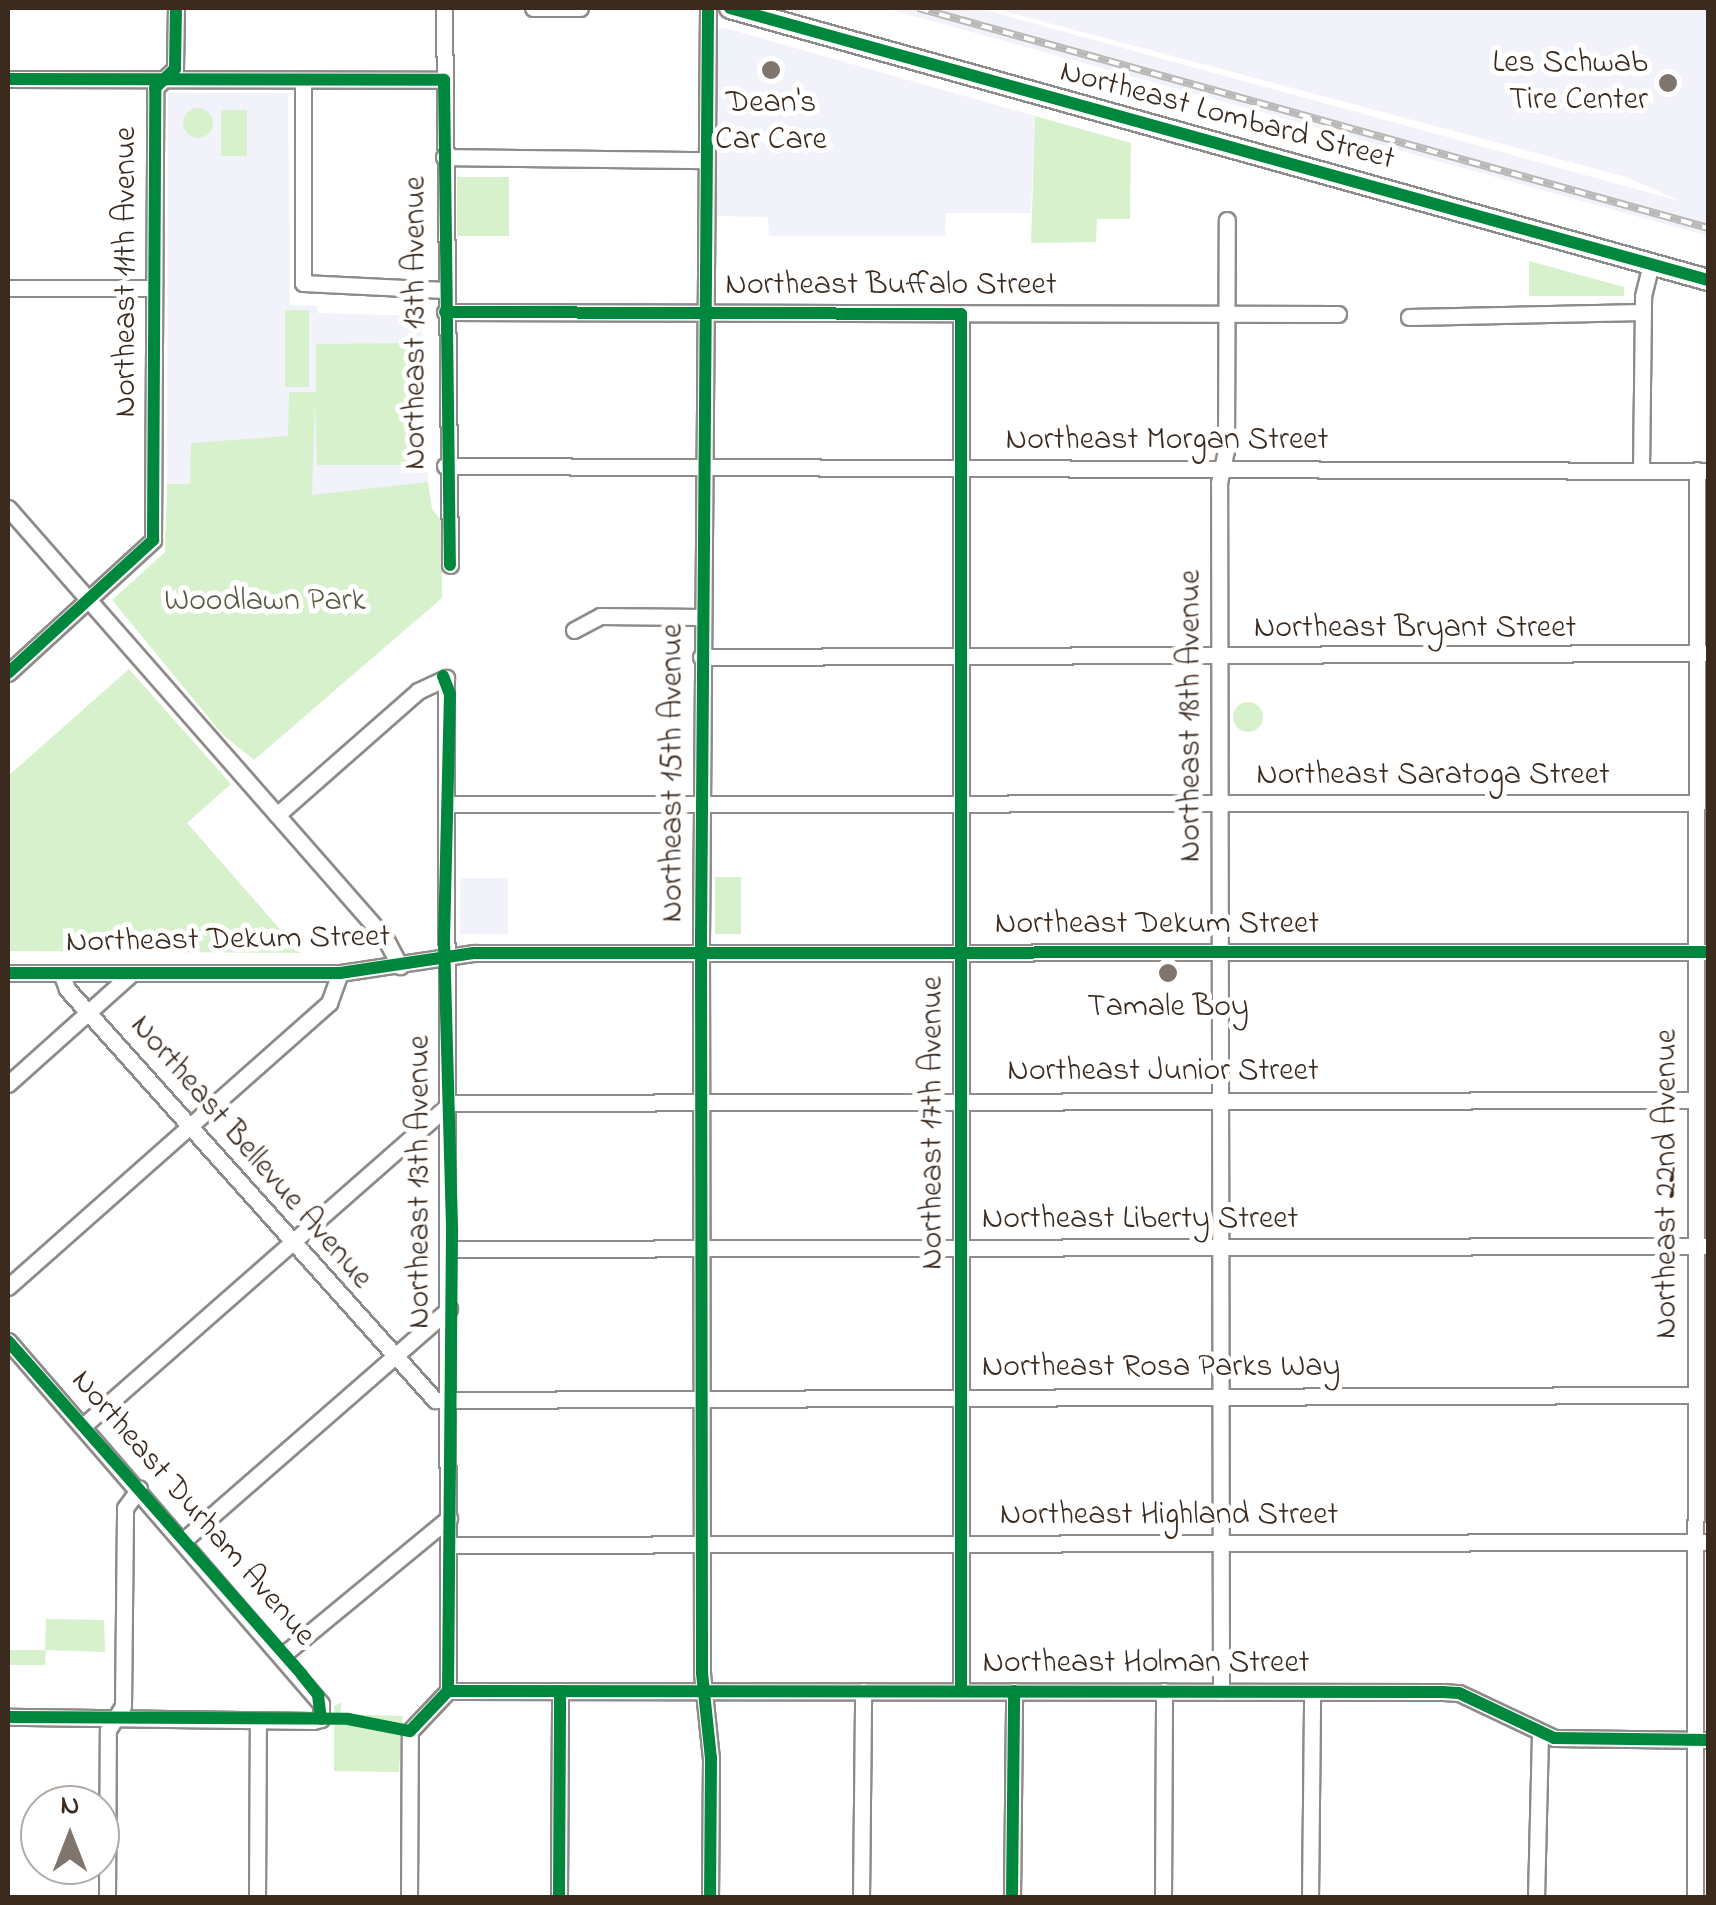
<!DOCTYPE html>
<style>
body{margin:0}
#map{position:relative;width:1716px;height:1905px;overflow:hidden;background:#fff;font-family:"Indie Flower",sans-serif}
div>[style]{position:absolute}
.built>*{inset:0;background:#f2f3fa;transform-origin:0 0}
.green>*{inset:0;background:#d7f1cd;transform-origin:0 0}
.round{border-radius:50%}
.roads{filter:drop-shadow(2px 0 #8e8b88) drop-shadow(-2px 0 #8e8b88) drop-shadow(0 2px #8e8b88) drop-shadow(0 -2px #8e8b88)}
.minor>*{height:15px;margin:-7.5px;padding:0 7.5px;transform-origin:7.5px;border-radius:7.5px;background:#fff}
.major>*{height:20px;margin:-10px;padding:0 10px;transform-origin:10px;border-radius:10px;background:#fff}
.rail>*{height:8px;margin-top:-4px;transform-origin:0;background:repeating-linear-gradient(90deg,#fff 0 11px,#b9b8b6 0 22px);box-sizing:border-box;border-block:2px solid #b9b8b6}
.cycleway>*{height:12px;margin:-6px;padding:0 6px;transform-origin:6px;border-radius:6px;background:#00873e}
.dots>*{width:28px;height:28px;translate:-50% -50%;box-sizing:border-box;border:5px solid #fff;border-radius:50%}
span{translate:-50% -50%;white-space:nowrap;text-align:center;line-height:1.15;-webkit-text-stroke:10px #fff;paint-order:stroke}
.poi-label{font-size:32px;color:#3b2a1e}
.right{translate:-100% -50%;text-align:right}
.street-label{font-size:32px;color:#3b2a1e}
.park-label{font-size:32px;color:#5a5940}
.frame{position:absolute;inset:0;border:10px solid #3b2a1e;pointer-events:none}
.north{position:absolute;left:20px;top:1785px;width:100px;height:100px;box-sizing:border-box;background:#fff;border:2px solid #b1aaa5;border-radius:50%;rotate:0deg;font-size:28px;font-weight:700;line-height:40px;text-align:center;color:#3b2a1e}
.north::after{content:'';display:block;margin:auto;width:35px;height:45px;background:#80756d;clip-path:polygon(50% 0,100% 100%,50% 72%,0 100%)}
</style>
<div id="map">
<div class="built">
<div style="clip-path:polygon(885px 8px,978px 8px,1683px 202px,1626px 177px,993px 8px,1708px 8px,1708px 236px)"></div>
<div style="clip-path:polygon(725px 28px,1035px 116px,1031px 213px,946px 213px,945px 236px,769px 236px,768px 217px,716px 216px,716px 31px)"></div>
<div style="clip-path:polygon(168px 93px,288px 93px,290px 305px,317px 306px,318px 313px,421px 316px,428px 482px,312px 496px,167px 484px)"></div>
<div style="left:460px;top:878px;width:48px;height:56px"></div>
</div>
<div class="green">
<div class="round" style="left:183px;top:108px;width:30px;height:30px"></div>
<div style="left:221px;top:110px;width:26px;height:46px"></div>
<div style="clip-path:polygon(1035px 116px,1131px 143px,1130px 219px,1097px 219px,1096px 242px,1031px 243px)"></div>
<div style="left:457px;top:177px;width:52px;height:59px"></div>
<div style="clip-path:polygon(1529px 261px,1624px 287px,1624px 296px,1529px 296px)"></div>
<div style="left:285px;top:310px;width:24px;height:77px"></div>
<div style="clip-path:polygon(410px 343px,410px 465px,317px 465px,315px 401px,312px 495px,428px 482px,432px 509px,442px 521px,442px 598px,254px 760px,222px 734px,112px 600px,165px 552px,167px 484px,190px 484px,191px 443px,288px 436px,289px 392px,316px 392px,316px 344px)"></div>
<div style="clip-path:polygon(129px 669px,231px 784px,187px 823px,301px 953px,8px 951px,8px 776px)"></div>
<div class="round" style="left:1233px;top:702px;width:30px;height:30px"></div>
<div style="left:741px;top:877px;width:57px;height:26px;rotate:90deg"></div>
<div style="clip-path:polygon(46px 1619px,104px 1620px,105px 1652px,46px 1650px,45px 1665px,8px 1665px,8px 1650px,45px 1650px)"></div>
<div style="clip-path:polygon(342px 1702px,340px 1714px,403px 1716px,399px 1772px,334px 1771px,334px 1706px)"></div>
</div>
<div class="roads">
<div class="minor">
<div style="left:444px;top:8px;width:557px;rotate:89.38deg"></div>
<div style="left:533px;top:8px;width:47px"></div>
<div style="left:708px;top:8px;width:928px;rotate:90.43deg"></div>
<div style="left:701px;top:936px;width:737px;rotate:89.92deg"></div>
<div style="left:702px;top:1673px;width:85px;rotate:84deg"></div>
<div style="left:711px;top:1758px;width:140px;rotate:90.4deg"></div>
<div style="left:8px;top:79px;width:436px;rotate:0.1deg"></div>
<div style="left:303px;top:80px;width:203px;rotate:90deg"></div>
<div style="left:303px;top:283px;width:142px;rotate:2.8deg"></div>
<div style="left:444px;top:157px;width:259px;rotate:0.7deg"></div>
<div style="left:8px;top:288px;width:146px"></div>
<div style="left:445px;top:312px;width:893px;rotate:0.13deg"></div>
<div style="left:961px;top:314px;width:1377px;rotate:90deg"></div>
<div style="left:1409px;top:317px;width:233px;rotate:-1.2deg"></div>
<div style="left:445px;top:466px;width:1263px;rotate:0.23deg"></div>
<div style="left:1641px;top:470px;width:174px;rotate:-89.3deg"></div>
<div style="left:1643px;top:296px;width:33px;rotate:-76deg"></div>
<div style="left:8px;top:508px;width:572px;rotate:48.76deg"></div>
<div style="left:385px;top:938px;width:32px;rotate:62deg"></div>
<div style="left:574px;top:630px;width:30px;rotate:-28deg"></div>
<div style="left:600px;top:616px;width:101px;rotate:0.6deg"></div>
<div style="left:701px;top:657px;width:1007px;rotate:-0.23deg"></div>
<div style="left:8px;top:673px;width:197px;rotate:-42.5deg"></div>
<div style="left:153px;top:540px;width:452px;rotate:-89.7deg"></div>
<div style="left:155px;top:88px;width:28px;rotate:-44deg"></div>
<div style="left:175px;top:69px;width:61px;rotate:-89.1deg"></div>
<div style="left:450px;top:804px;width:1246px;rotate:-0.05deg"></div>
<div style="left:277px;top:815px;width:188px;rotate:-41.3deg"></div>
<div style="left:418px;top:691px;width:31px;rotate:-25deg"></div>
<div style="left:446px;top:678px;width:1013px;rotate:89.89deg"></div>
<div style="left:8px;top:973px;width:332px"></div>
<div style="left:340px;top:973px;width:135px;rotate:-8.5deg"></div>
<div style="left:474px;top:953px;width:1234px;rotate:-0.05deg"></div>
<div style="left:61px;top:973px;width:17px;rotate:69deg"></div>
<div style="left:67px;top:989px;width:552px;rotate:48.16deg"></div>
<div style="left:435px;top:1400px;width:1260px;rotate:-0.23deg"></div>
<div style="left:8px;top:1084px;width:164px;rotate:-41.8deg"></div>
<div style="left:451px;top:1249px;width:1257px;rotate:-0.14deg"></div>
<div style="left:8px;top:1287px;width:429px;rotate:-41.5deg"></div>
<div style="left:329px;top:1003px;width:32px;rotate:-70deg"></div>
<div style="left:8px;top:1341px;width:479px;rotate:49.2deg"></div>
<div style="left:321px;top:1704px;width:15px;rotate:90deg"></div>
<div style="left:321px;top:1719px;width:8px;rotate:166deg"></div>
<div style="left:313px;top:1721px;width:305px;rotate:-179.2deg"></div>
<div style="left:83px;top:1426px;width:490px;rotate:-41.3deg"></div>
<div style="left:451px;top:1103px;width:1245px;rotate:-0.14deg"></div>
<div style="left:184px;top:1540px;width:352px;rotate:-41.1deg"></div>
<div style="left:449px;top:1545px;width:1259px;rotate:-0.14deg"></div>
<div style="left:284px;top:1654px;width:214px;rotate:-39.5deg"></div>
<div style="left:1221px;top:1692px;width:1209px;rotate:-90.09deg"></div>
<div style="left:1219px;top:483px;width:33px;rotate:-78deg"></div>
<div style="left:1226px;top:451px;width:231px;rotate:-89.8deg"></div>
<div style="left:107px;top:1898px;width:168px;rotate:-89.7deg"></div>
<div style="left:108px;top:1730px;width:28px;rotate:-58deg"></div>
<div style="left:123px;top:1706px;width:198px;rotate:-89.4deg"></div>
<div style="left:125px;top:1508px;width:24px;rotate:-54deg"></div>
<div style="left:257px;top:1898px;width:178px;rotate:-89.7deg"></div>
<div style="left:409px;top:1898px;width:167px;rotate:-89.7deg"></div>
<div style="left:410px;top:1731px;width:55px;rotate:-46.5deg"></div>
<div style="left:448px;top:1691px;width:995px;rotate:0.06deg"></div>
<div style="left:1443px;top:1692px;width:16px;rotate:4deg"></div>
<div style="left:1459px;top:1693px;width:105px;rotate:25.3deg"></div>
<div style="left:1554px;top:1738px;width:154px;rotate:0.7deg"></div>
<div style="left:559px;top:1898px;width:207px;rotate:-89.7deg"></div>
<div style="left:861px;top:1898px;width:207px;rotate:-89.4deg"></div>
<div style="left:1012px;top:1898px;width:207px;rotate:-89.4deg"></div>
<div style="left:1163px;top:1898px;width:207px;rotate:-89.7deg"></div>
<div style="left:1310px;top:1898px;width:206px;rotate:-89.4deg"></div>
<div style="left:1536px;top:1898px;width:164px;rotate:-88.6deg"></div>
<div style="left:1695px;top:1898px;width:1428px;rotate:-89.92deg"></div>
</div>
<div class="major">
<div style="left:730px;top:8px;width:1015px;rotate:15.54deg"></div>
</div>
</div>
<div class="rail">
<div style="left:918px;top:8px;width:820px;rotate:15.56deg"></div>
</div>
<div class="cycleway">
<div style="left:708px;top:8px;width:928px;rotate:90.43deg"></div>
<div style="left:701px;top:936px;width:737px;rotate:89.92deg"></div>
<div style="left:702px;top:1673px;width:85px;rotate:84deg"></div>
<div style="left:711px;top:1758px;width:140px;rotate:90.4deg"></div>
<div style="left:730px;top:8px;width:1015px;rotate:15.54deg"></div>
<div style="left:8px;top:79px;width:436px;rotate:0.1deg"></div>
<div style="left:444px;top:80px;width:485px;rotate:89.3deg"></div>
<div style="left:445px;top:312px;width:516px;rotate:0.22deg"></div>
<div style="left:961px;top:314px;width:1377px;rotate:90deg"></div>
<div style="left:8px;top:673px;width:197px;rotate:-42.5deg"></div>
<div style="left:153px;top:540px;width:452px;rotate:-89.7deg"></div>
<div style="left:155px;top:88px;width:28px;rotate:-44deg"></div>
<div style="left:175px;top:69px;width:61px;rotate:-89.1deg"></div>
<div style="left:443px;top:676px;width:19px;rotate:69deg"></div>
<div style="left:450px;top:694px;width:246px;rotate:91.4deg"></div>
<div style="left:444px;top:940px;width:292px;rotate:88.4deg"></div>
<div style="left:452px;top:1232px;width:459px;rotate:90.5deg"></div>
<div style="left:8px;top:973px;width:332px"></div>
<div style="left:340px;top:973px;width:135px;rotate:-8.5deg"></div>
<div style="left:474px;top:953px;width:1234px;rotate:-0.05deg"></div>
<div style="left:8px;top:1341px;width:445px;rotate:48.6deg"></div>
<div style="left:302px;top:1675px;width:26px;rotate:51deg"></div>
<div style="left:318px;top:1695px;width:24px;rotate:83deg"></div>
<div style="left:8px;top:1717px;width:340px;rotate:0.3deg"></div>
<div style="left:348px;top:1719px;width:63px;rotate:11deg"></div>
<div style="left:410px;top:1731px;width:55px;rotate:-46.5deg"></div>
<div style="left:448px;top:1691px;width:995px;rotate:0.06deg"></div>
<div style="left:1443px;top:1692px;width:16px;rotate:4deg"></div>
<div style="left:1459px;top:1693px;width:105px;rotate:25.3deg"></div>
<div style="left:1554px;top:1738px;width:154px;rotate:0.7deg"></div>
<div style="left:559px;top:1898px;width:207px;rotate:-89.7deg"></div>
<div style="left:1012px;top:1898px;width:207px;rotate:-89.4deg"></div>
</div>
<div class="dots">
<div style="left:771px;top:70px;background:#80756d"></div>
<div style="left:1668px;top:83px;background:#80756d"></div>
<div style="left:1168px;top:973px;background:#80756d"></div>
</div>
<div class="poi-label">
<span class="right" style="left:1648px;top:83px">Les Schwab<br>Tire Center</span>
<span style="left:771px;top:123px">Dean's<br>Car Care</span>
<span style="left:1168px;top:1008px">Tamale Boy</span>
</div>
<div class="street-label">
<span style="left:1227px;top:117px;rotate:15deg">Northeast Lombard Street</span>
<span style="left:127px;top:272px;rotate:-90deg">Northeast 11th Avenue</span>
<span style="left:891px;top:286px">Northeast Buffalo Street</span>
<span style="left:417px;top:323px;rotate:-90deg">Northeast 13th Avenue</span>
<span style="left:1167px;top:441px">Northeast Morgan Street</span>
<span style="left:1415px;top:629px">Northeast Bryant Street</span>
<span style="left:1192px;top:716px;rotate:-90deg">Northeast 18th Avenue</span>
<span style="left:674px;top:773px;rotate:-90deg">Northeast 15th Avenue</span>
<span style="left:1433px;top:776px">Northeast Saratoga Street</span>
<span style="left:1157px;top:925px">Northeast Dekum Street</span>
<span style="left:228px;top:941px;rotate:-1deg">Northeast Dekum Street</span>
<span style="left:1163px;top:1072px">Northeast Junior Street</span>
<span style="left:934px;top:1123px;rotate:-90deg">Northeast 17th Avenue</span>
<span style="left:250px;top:1153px;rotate:49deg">Northeast Bellevue Avenue</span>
<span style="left:421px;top:1182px;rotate:-90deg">Northeast 13th Avenue</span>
<span style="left:1668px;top:1184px;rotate:-90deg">Northeast 22nd Avenue</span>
<span style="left:1140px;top:1220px">Northeast Liberty Street</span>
<span style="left:1161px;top:1368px">Northeast Rosa Parks Way</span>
<span style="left:192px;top:1509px;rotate:49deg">Northeast Durham Avenue</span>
<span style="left:1169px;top:1516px">Northeast Highland Street</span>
<span style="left:1146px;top:1664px">Northeast Holman Street</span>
</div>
<div class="park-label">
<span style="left:265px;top:602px">Woodlawn Park</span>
</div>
<div class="frame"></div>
<div class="north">N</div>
</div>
